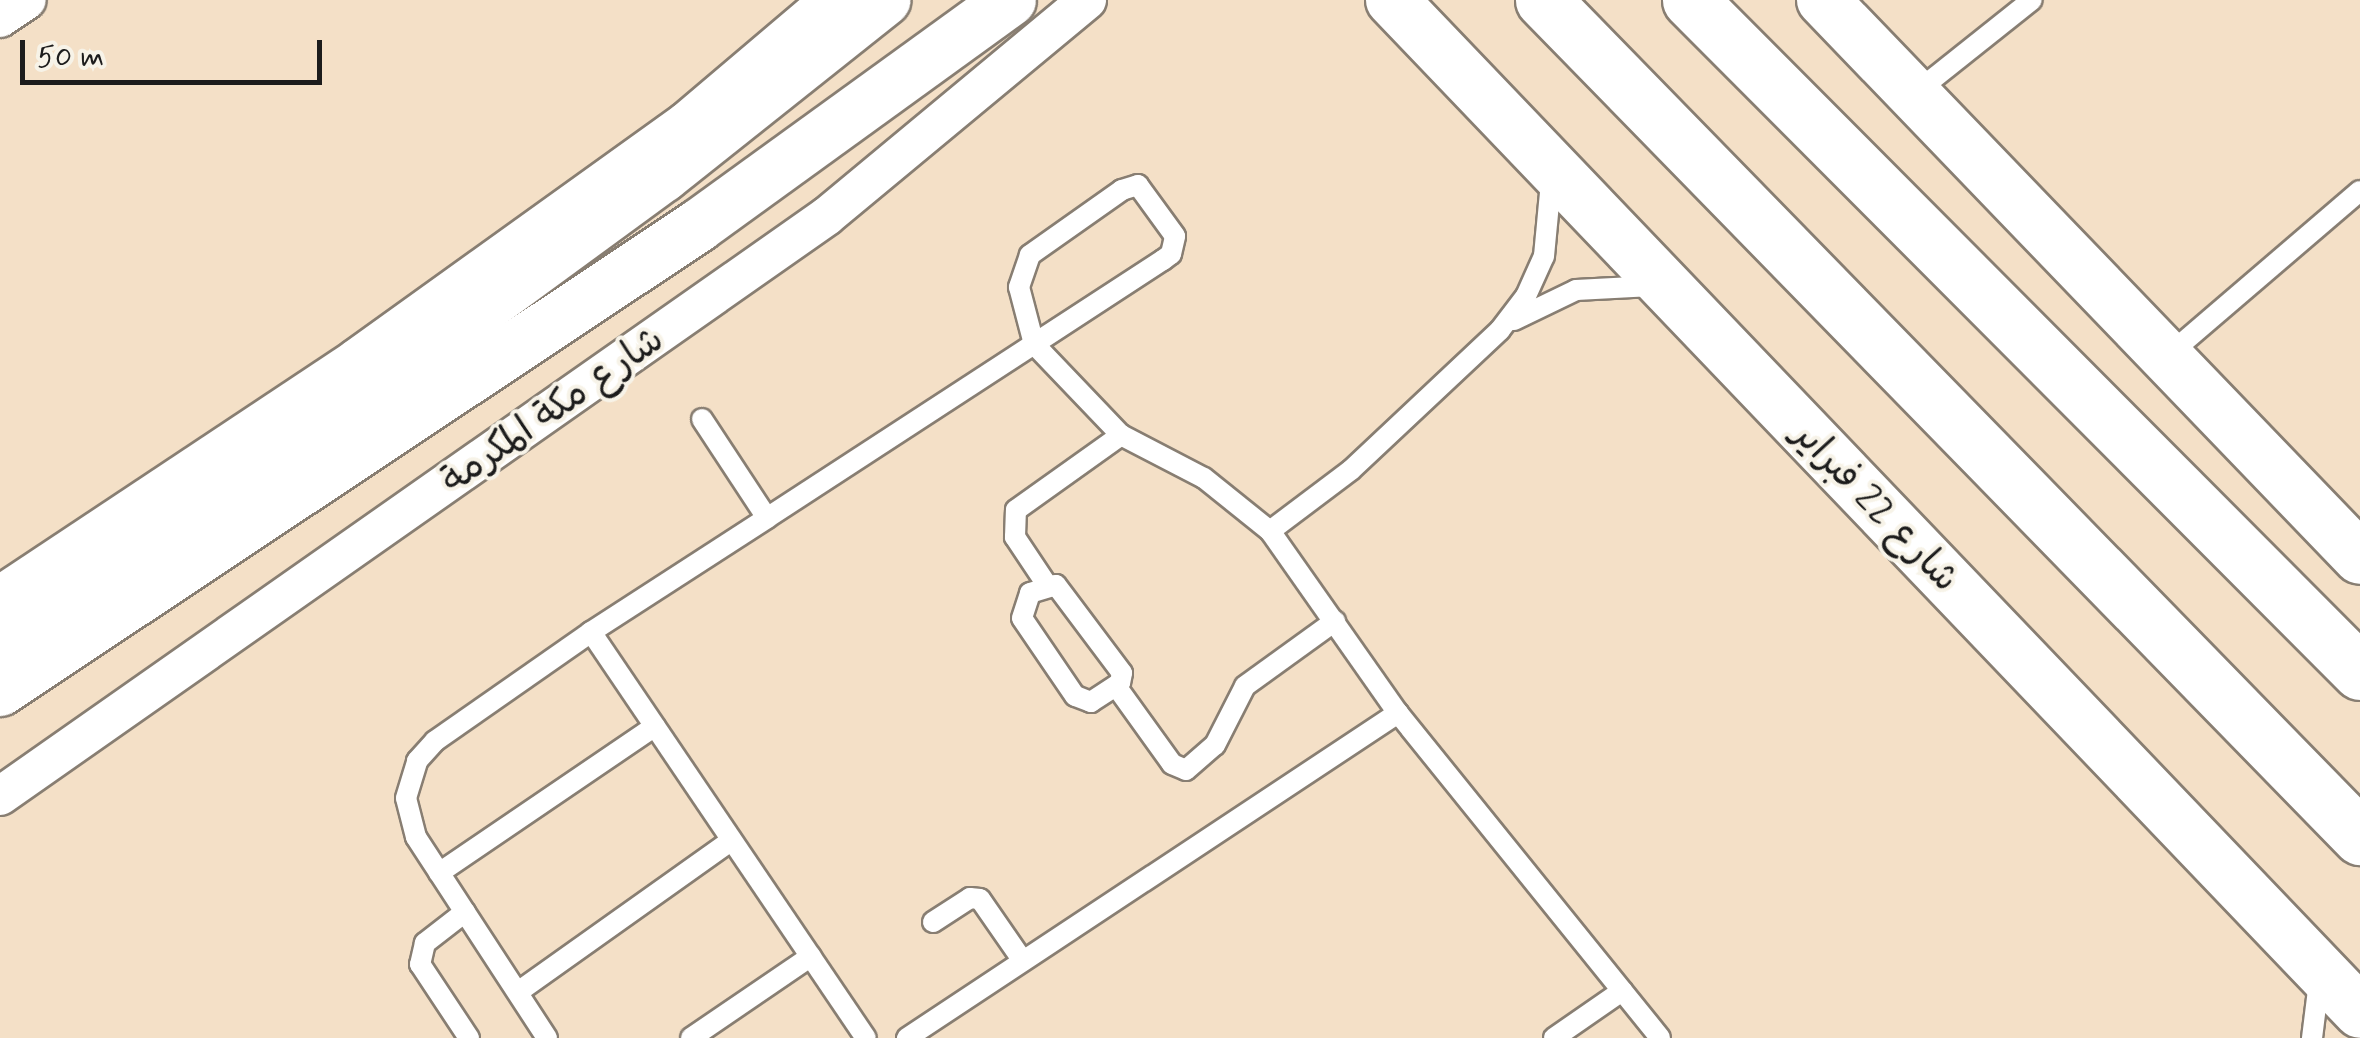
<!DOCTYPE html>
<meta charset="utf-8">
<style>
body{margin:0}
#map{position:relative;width:2360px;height:1038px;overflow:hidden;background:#f4e0c7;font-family:Mynerve,"Playpen Sans Arabic",sans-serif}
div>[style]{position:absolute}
.roads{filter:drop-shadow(2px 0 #887e72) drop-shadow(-2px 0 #887e72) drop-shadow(0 2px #887e72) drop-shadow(0 -2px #887e72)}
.service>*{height:20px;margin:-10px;padding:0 10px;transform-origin:10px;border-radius:10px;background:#fff}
.minor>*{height:38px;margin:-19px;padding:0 19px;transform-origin:19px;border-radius:19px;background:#fff}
.secondary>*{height:52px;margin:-26px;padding:0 26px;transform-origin:26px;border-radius:26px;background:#fff}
.motorway>*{height:55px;margin:-27.5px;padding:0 27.5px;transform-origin:27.5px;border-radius:27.5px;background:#fff}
span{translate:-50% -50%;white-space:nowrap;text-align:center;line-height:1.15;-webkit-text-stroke:8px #f7f3e8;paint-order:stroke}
.street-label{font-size:38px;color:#1c1c1c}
.scale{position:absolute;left:20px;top:40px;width:302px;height:45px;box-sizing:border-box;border:5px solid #1c1c1c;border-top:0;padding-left:12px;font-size:30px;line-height:35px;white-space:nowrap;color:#1c1c1c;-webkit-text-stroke:8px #f7f3e8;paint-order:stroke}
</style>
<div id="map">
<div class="roads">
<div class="service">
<div style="left:1915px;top:93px;width:149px;rotate:-38.5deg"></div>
<div style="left:1514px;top:320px;width:69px;rotate:-25.8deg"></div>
<div style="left:1576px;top:290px;width:76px;rotate:-3deg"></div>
<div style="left:2166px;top:357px;width:255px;rotate:-40.6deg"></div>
<div style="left:702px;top:419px;width:118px;rotate:56.7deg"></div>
<div style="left:1270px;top:531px;width:101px;rotate:-37deg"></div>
<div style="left:1351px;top:470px;width:204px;rotate:-43.2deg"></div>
<div style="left:1500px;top:330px;width:43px;rotate:-52.6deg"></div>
<div style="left:1526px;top:296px;width:44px;rotate:-65.8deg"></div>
<div style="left:1544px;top:256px;width:74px;rotate:-84.6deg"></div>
<div style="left:1047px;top:585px;width:58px;rotate:-123.7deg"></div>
<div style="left:1015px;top:537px;width:27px;rotate:-88deg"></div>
<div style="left:1016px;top:510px;width:129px;rotate:-35.5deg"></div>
<div style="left:1056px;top:585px;width:110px;rotate:53.1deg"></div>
<div style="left:1122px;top:673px;width:10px;rotate:101deg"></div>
<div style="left:1120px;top:683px;width:35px;rotate:147deg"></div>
<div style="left:1091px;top:702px;width:17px;rotate:-159deg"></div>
<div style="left:1075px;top:696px;width:94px;rotate:-124.2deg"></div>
<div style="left:1022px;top:618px;width:26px;rotate:-72deg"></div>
<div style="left:1030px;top:593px;width:27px;rotate:-17deg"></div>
<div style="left:591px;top:632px;width:490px;rotate:55.9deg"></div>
<div style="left:1116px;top:686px;width:96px;rotate:54.3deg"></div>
<div style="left:1172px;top:764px;width:15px;rotate:23deg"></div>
<div style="left:1186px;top:770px;width:38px;rotate:-41deg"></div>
<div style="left:1215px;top:745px;width:66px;rotate:-63deg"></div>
<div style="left:1245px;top:686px;width:111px;rotate:-35.8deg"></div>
<div style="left:439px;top:873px;width:261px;rotate:-34.2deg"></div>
<div style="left:465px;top:912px;width:51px;rotate:142.2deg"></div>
<div style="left:425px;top:943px;width:22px;rotate:103deg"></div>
<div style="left:420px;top:964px;width:89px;rotate:56.5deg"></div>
<div style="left:933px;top:922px;width:44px;rotate:-33deg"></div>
<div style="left:970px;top:898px;width:10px;rotate:6deg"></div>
<div style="left:980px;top:899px;width:75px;rotate:55.3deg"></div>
<div style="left:518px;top:992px;width:262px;rotate:-35.4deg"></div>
<div style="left:547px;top:1038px;width:240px;rotate:-123.1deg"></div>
<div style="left:416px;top:837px;width:40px;rotate:-104.4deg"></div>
<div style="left:406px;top:798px;width:39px;rotate:-73deg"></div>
<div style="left:417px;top:761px;width:27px;rotate:-48deg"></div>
<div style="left:435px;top:741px;width:190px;rotate:-34.9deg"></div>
<div style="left:591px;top:632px;width:210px;rotate:-32.9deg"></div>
<div style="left:767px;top:518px;width:319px;rotate:-33.1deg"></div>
<div style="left:1034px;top:344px;width:154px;rotate:-33.1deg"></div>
<div style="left:1163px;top:260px;width:10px;rotate:-37deg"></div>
<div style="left:1171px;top:254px;width:18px;rotate:-77deg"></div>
<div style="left:1175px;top:236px;width:63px;rotate:-126deg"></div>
<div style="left:1138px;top:185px;width:17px;rotate:163deg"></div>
<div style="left:1122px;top:190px;width:113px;rotate:144.8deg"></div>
<div style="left:1030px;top:255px;width:34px;rotate:109deg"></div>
<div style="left:1019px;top:287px;width:59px;rotate:75.3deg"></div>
<div style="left:1034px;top:344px;width:126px;rotate:46.3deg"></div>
<div style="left:1121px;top:435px;width:93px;rotate:27.4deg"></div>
<div style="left:1204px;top:478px;width:85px;rotate:38.8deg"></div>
<div style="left:1270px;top:531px;width:223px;rotate:54.9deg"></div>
<div style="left:1398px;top:713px;width:417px;rotate:51.1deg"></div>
<div style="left:691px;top:1038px;width:145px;rotate:-34.3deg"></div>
<div style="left:907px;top:1038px;width:589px;rotate:-33.5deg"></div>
<div style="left:1554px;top:1038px;width:83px;rotate:-34.7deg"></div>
<div style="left:2312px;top:1038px;width:56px;rotate:-82.9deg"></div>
</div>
<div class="minor">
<div style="left:0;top:18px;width:32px;rotate:-34deg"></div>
<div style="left:0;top:595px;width:426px;rotate:-33.6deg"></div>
<div style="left:355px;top:359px;width:406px;rotate:-35.7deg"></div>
<div style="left:685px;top:122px;width:189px;rotate:-40.3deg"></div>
<div style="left:0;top:796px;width:1010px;rotate:-35.04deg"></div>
<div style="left:827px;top:216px;width:338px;rotate:-39.7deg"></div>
</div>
<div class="secondary">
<div style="left:1392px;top:0;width:1400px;rotate:46.27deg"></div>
<div style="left:1823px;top:0;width:774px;rotate:46.1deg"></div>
<div style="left:0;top:638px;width:393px;rotate:-33.5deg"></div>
<div style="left:328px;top:421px;width:415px;rotate:-36.2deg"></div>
<div style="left:663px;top:176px;width:283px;rotate:-38.5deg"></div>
<div style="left:0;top:690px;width:838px;rotate:-33.61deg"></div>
<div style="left:698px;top:226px;width:385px;rotate:-35.9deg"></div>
</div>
<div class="motorway">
<div style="left:1543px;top:0;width:1170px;rotate:45.69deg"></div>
<div style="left:1690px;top:0;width:949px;rotate:45.09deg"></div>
</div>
</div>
<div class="street-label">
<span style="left:553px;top:411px;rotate:-35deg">شارع مكة المكرمة</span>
<span style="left:1875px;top:507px;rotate:46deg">شارع 22 فبراير</span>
</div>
<div class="scale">50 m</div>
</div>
